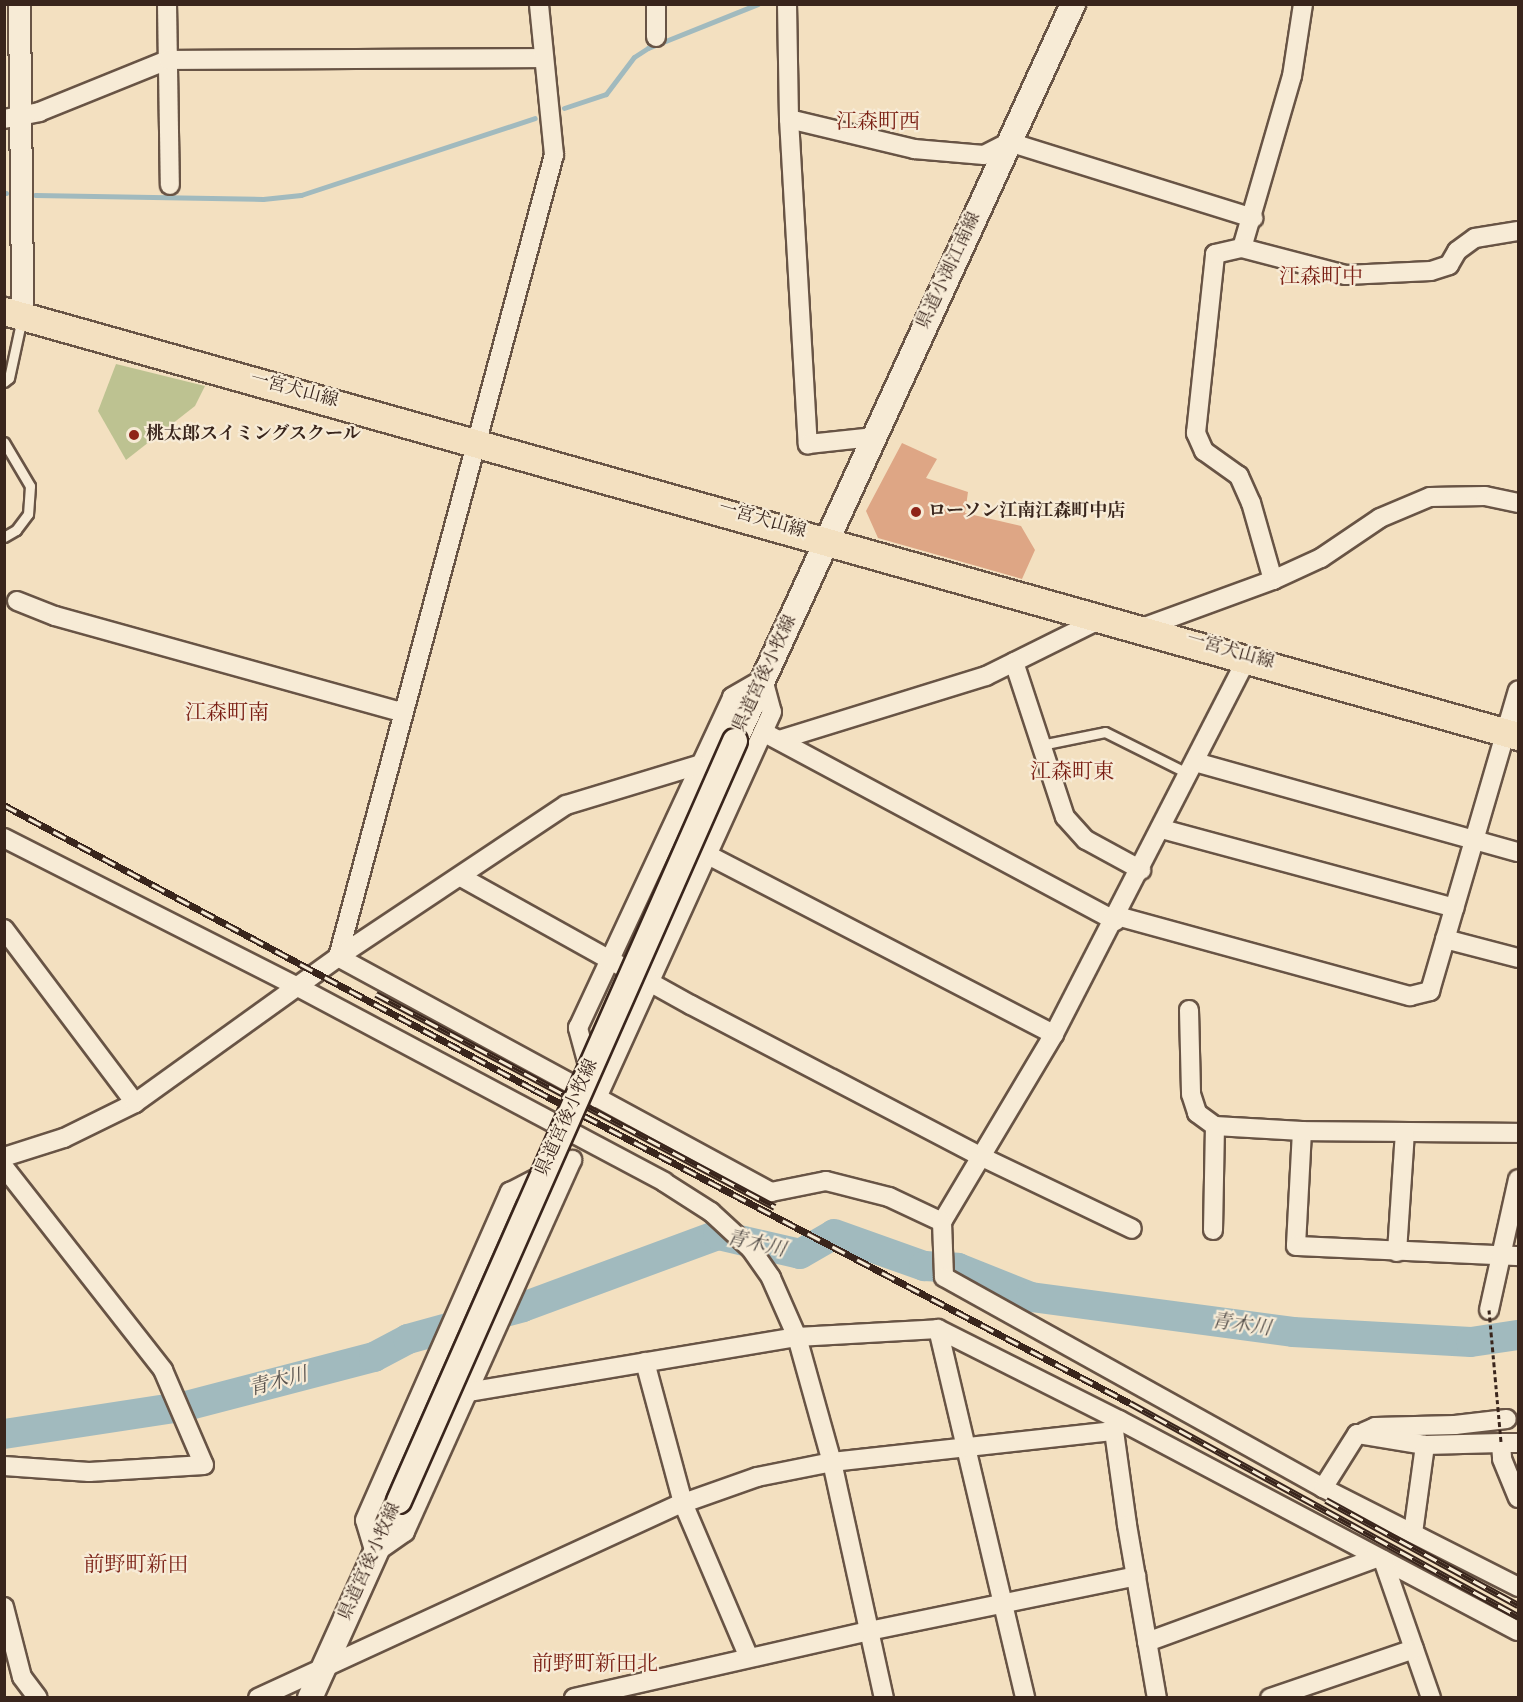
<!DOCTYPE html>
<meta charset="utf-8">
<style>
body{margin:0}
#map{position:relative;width:1523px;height:1702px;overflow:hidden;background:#f3e0c0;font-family:"IM FELL English","Noto Serif JP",serif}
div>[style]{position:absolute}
.green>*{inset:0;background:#bdc291}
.stream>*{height:5px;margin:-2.5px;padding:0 2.5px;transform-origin:2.5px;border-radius:2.5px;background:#a1babe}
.river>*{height:30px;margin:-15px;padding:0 15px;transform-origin:15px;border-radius:15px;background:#a1babe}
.building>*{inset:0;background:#dea685}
.roads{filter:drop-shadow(2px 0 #685445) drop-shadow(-2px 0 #685445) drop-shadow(0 2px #685445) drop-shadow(0 -2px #685445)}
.service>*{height:9px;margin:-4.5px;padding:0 4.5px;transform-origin:4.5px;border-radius:4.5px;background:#f7ebd6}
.minor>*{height:18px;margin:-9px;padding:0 9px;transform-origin:9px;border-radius:9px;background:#f7ebd6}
.tertiary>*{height:21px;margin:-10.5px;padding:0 10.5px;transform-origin:10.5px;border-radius:10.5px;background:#f7ebd6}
.secondary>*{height:24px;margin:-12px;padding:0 12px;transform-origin:12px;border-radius:12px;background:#f7ebd6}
.primary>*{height:27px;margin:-13.5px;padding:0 13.5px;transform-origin:13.5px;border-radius:13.5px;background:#f3e0c0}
.rail>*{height:7px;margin-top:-3.5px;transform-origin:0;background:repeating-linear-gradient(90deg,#f7ebd6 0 14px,#39251c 0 28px);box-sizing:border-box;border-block:2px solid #39251c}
.path-bridge>*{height:3px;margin-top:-1.5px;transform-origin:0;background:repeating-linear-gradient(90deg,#39251c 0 4.5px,transparent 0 7.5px)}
.bridges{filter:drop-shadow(2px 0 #39251c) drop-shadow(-2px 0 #39251c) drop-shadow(0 2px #39251c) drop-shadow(0 -2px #39251c)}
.secondary-bridge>*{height:24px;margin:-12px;padding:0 12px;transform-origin:12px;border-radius:12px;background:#f7ebd6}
.dots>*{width:16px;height:16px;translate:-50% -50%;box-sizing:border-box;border:3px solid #f7ebd6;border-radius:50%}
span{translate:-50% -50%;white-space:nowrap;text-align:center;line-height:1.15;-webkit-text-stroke:4.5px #f7ebd6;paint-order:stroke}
.street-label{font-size:18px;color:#39251c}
.poi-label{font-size:18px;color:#39251c;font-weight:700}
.left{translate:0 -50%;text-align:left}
.water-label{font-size:20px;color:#58524d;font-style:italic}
.quarter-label{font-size:21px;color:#7a1f14}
.frame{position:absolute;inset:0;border:6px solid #39251c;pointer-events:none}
</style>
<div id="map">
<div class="green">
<div style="clip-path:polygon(116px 364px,205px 386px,195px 406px,126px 460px,98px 411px)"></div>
</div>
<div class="stream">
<div style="left:564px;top:108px;width:44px;rotate:-18.4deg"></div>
<div style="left:606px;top:94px;width:46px;rotate:-52.9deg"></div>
<div style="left:634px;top:57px;width:17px;rotate:-33deg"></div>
<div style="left:648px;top:48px;width:118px;rotate:-21.8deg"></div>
<div style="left:4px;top:193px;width:2px"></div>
<div style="left:35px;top:195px;width:228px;rotate:1deg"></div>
<div style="left:263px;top:199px;width:38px;rotate:-6deg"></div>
<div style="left:301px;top:195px;width:246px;rotate:-18.2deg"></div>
</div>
<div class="river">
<div style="left:4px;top:1434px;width:184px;rotate:-8.7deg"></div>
<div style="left:186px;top:1406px;width:194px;rotate:-14.6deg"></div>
<div style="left:374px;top:1357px;width:38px;rotate:-28deg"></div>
<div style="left:408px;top:1339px;width:119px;rotate:-15.5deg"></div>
<div style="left:523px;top:1307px;width:208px;rotate:-20.3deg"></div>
<div style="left:718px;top:1235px;width:84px;rotate:13deg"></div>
<div style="left:800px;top:1254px;width:39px;rotate:-30deg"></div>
<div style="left:834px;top:1234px;width:96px;rotate:19.6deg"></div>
<div style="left:924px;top:1266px;width:34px;rotate:3deg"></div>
<div style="left:958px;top:1268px;width:79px;rotate:21.7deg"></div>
<div style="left:1031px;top:1297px;width:264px;rotate:7.6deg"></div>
<div style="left:1293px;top:1332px;width:178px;rotate:3.2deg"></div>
<div style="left:1471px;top:1342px;width:48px;rotate:-8.5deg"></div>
</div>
<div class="building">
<div style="clip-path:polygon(902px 443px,937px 459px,926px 478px,968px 492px,965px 513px,1021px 526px,1035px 550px,1022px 579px,878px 538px,866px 511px)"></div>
</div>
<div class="roads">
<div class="service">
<div style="left:4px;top:382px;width:6px;rotate:-39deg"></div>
<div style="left:9px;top:378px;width:61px;rotate:-77.8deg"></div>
<div style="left:4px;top:442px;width:51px;rotate:59.4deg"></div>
<div style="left:30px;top:486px;width:28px;rotate:94deg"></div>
<div style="left:28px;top:514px;width:20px;rotate:127deg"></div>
<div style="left:16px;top:530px;width:14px;rotate:150deg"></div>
<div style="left:1041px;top:745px;width:65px;rotate:-11.5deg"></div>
<div style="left:1105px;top:732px;width:94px;rotate:26.6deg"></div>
</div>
<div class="minor">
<div style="left:167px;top:4px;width:181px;rotate:89.1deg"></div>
<div style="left:656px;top:4px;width:33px;rotate:90deg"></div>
<div style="left:787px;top:4px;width:115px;rotate:89deg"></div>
<div style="left:789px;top:119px;width:326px;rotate:86.7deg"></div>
<div style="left:808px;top:444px;width:65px;rotate:-6.1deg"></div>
<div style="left:4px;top:119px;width:36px;rotate:-11deg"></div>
<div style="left:39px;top:112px;width:139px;rotate:-22deg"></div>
<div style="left:168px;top:60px;width:376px;rotate:-0.3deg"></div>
<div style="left:789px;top:119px;width:129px;rotate:13.5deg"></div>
<div style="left:914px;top:149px;width:70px;rotate:4.9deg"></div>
<div style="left:984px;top:155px;width:28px;rotate:-27deg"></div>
<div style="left:1009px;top:142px;width:256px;rotate:17.3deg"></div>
<div style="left:1242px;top:248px;width:179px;rotate:-73.8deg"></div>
<div style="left:1292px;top:76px;width:73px;rotate:-81.3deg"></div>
<div style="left:1273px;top:580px;width:80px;rotate:-105.9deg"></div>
<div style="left:1251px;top:503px;width:30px;rotate:-114deg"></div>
<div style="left:1239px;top:476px;width:43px;rotate:-144.5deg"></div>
<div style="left:1204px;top:451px;width:20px;rotate:-114deg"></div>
<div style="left:1196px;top:433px;width:180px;rotate:-83.9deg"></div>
<div style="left:1215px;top:254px;width:28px;rotate:-13deg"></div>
<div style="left:1242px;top:248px;width:107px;rotate:14.6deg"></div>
<div style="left:1346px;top:275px;width:85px;rotate:-2.7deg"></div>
<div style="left:1431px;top:271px;width:19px;rotate:-18deg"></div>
<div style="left:1449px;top:265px;width:16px;rotate:-60deg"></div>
<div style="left:1457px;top:251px;width:22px;rotate:-36deg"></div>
<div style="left:1475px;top:238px;width:44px;rotate:-9.2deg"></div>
<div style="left:17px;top:601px;width:41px;rotate:21.5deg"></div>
<div style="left:55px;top:616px;width:360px;rotate:15.5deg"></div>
<div style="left:1142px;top:628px;width:140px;rotate:-20.1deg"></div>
<div style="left:1273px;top:580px;width:53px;rotate:-24.6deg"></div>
<div style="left:1321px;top:558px;width:71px;rotate:-34.1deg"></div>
<div style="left:1380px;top:518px;width:54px;rotate:-22.8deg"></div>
<div style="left:1430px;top:497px;width:55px;rotate:-1deg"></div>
<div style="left:1485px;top:496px;width:34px;rotate:12deg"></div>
<div style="left:1014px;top:662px;width:163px;rotate:71.8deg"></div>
<div style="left:1065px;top:817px;width:31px;rotate:48deg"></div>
<div style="left:1086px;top:840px;width:63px;rotate:28.6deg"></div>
<div style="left:763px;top:679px;width:34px;rotate:75deg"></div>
<div style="left:772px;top:712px;width:424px;rotate:114.4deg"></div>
<div style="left:597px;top:1098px;width:73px;rotate:-105.2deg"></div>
<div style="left:578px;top:1028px;width:365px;rotate:-65deg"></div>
<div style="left:732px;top:697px;width:36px;rotate:-30deg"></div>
<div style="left:763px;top:732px;width:400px;rotate:28.2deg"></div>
<div style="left:779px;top:740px;width:217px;rotate:-17.2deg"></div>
<div style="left:986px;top:676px;width:131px;rotate:-26.4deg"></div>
<div style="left:1195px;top:762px;width:335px;rotate:15.6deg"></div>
<div style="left:1162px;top:829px;width:303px;rotate:15.1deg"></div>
<div style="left:4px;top:838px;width:330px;rotate:26.9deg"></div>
<div style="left:298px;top:987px;width:415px;rotate:28deg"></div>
<div style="left:664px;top:1182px;width:56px;rotate:32.6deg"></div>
<div style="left:711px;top:1212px;width:54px;rotate:42.8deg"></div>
<div style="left:751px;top:1249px;width:35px;rotate:55deg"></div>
<div style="left:771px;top:1278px;width:64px;rotate:66.2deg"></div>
<div style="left:797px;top:1337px;width:130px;rotate:74.4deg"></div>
<div style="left:832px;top:1462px;width:242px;rotate:77.6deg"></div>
<div style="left:708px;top:855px;width:390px;rotate:27.4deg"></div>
<div style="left:461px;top:877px;width:263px;rotate:29.1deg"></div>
<div style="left:691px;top:1005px;width:328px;rotate:27.6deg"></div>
<div style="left:982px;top:1157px;width:166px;rotate:25.6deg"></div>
<div style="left:1117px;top:916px;width:304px;rotate:15.3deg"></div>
<div style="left:1410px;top:996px;width:21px;rotate:-14deg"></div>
<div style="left:1430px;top:991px;width:313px;rotate:-73.7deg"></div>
<div style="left:4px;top:929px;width:218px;rotate:53deg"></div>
<div style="left:1445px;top:939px;width:75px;rotate:14.6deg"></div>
<div style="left:338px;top:957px;width:493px;rotate:28.5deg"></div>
<div style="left:771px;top:1192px;width:56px;rotate:-11.3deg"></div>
<div style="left:826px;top:1181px;width:65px;rotate:14.3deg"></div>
<div style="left:889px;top:1197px;width:59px;rotate:25.3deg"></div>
<div style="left:942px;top:1222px;width:219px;rotate:-59.2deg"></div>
<div style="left:1054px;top:1034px;width:424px;rotate:-62.8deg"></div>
<div style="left:338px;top:957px;width:831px;rotate:-74.93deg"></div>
<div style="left:554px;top:155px;width:152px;rotate:-95.7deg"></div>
<div style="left:1189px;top:1010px;width:84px;rotate:88.6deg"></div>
<div style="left:1191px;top:1094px;width:20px;rotate:72deg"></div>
<div style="left:1197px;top:1113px;width:22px;rotate:36deg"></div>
<div style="left:1518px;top:1133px;width:216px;rotate:-179.5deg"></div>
<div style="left:1302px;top:1131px;width:115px;rotate:93deg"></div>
<div style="left:1296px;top:1246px;width:222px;rotate:2.6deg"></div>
<div style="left:4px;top:1157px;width:63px;rotate:-17.6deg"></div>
<div style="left:64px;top:1138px;width:79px;rotate:-26.2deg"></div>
<div style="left:135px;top:1103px;width:250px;rotate:-35.7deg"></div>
<div style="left:338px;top:957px;width:274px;rotate:-33.7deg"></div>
<div style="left:566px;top:805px;width:138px;rotate:-16.9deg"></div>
<div style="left:572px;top:1160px;width:408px;rotate:114.2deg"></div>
<div style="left:405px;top:1532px;width:37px;rotate:145deg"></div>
<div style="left:375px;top:1553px;width:34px;rotate:-107deg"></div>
<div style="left:365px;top:1520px;width:359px;rotate:-66.2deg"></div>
<div style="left:510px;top:1192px;width:70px;rotate:-27.3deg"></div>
<div style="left:4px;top:1167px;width:258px;rotate:51.9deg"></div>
<div style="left:163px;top:1370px;width:103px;rotate:66.7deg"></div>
<div style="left:204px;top:1465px;width:115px;rotate:176.5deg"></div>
<div style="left:89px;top:1472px;width:85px;rotate:-176deg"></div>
<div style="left:942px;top:1222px;width:55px;rotate:87.9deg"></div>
<div style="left:944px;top:1277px;width:434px;rotate:29.1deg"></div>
<div style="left:1213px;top:1230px;width:104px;rotate:-88.9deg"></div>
<div style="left:1215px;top:1126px;width:87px;rotate:3.3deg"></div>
<div style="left:1397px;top:1252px;width:120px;rotate:-86.2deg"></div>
<div style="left:1489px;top:1310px;width:134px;rotate:-77.5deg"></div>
<div style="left:938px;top:1329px;width:379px;rotate:76.7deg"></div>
<div style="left:645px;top:1362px;width:146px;rotate:74.9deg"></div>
<div style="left:683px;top:1503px;width:168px;rotate:66.9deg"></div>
<div style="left:468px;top:1392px;width:334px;rotate:-9.5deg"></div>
<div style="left:797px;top:1337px;width:141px;rotate:-3.2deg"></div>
<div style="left:938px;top:1329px;width:203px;rotate:26.7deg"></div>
<div style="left:1119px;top:1420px;width:451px;rotate:27.9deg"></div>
<div style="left:1118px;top:1421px;width:11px;rotate:112deg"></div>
<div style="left:1114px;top:1431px;width:95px;rotate:82.1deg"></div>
<div style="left:1127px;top:1525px;width:176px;rotate:80.2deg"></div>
<div style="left:1364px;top:1432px;width:12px;rotate:-24deg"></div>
<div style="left:1375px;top:1427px;width:80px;rotate:-1.4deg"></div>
<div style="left:1455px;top:1425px;width:52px;rotate:-6.6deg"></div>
<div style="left:1501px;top:1443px;width:76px;rotate:178.5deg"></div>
<div style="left:1425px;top:1445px;width:69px;rotate:-170.8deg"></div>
<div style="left:1357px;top:1434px;width:64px;rotate:122.2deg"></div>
<div style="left:1323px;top:1488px;width:219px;rotate:26.9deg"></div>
<div style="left:1518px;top:1443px;width:17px;rotate:180deg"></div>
<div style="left:1501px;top:1443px;width:16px;rotate:86deg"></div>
<div style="left:1502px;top:1459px;width:42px;rotate:67.7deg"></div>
<div style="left:1413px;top:1533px;width:89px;rotate:-82.2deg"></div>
<div style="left:1383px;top:1560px;width:146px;rotate:70.8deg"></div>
<div style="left:4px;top:1607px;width:72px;rotate:75.6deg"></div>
<div style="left:22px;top:1677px;width:26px;rotate:53deg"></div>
<div style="left:1147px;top:1642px;width:245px;rotate:-20.1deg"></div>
<div style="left:258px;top:1698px;width:462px;rotate:-24.7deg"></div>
<div style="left:678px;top:1505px;width:84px;rotate:-19.5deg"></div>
<div style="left:757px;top:1477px;width:76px;rotate:-11.3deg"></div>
<div style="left:832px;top:1462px;width:284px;rotate:-6.3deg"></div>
<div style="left:574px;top:1698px;width:303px;rotate:-12.8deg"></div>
<div style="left:869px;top:1631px;width:273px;rotate:-11.6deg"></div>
<div style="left:1270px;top:1698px;width:152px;rotate:-18.8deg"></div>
</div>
<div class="tertiary">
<div style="left:19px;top:4px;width:312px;rotate:89.4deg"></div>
</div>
<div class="secondary">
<div style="left:735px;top:741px;width:811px;rotate:-65.36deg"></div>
<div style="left:310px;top:1698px;width:216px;rotate:-65.7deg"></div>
</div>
<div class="primary">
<div style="left:4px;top:311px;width:1573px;rotate:15.68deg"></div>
</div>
</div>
<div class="rail">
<div style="left:4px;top:805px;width:603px;rotate:28.22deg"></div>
<div style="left:535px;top:1090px;width:672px;rotate:27.75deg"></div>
<div style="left:1130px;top:1403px;width:443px;rotate:28.8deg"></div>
<div style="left:376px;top:994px;width:452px;rotate:28.1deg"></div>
<div style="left:1326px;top:1500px;width:219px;rotate:28.7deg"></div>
</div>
<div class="path-bridge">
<div style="left:1489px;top:1310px;width:134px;rotate:84.8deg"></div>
</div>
<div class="bridges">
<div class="secondary-bridge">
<div style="left:399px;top:1501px;width:831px;rotate:-66.15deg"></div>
</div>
</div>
<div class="dots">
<div style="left:134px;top:435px;background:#8f2418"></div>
<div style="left:916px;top:512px;background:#8f2418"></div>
</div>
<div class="street-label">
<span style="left:950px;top:271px;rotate:-65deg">県道小渕江南線</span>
<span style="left:294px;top:391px;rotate:15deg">一宮犬山線</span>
<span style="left:762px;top:521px;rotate:16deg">一宮犬山線</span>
<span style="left:1230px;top:652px;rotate:16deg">一宮犬山線</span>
<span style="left:766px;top:674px;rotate:-65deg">県道宮後小牧線</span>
<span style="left:568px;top:1118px;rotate:-66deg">県道宮後小牧線</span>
<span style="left:371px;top:1562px;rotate:-66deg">県道宮後小牧線</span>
</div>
<div class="poi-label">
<span class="left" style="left:146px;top:435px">桃太郎スイミングスクール</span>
<span class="left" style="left:928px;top:512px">ローソン江南江森町中店</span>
</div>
<div class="water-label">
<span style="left:756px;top:1244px;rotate:13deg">青木川</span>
<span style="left:1241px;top:1325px;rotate:8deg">青木川</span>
<span style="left:278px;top:1382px;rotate:-15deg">青木川</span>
</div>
<div class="quarter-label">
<span style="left:878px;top:123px">江森町西</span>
<span style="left:1321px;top:278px">江森町中</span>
<span style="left:227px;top:714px">江森町南</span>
<span style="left:1072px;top:773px">江森町東</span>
<span style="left:136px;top:1566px">前野町新田</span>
<span style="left:595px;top:1665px">前野町新田北</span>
</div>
<div class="frame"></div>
</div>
